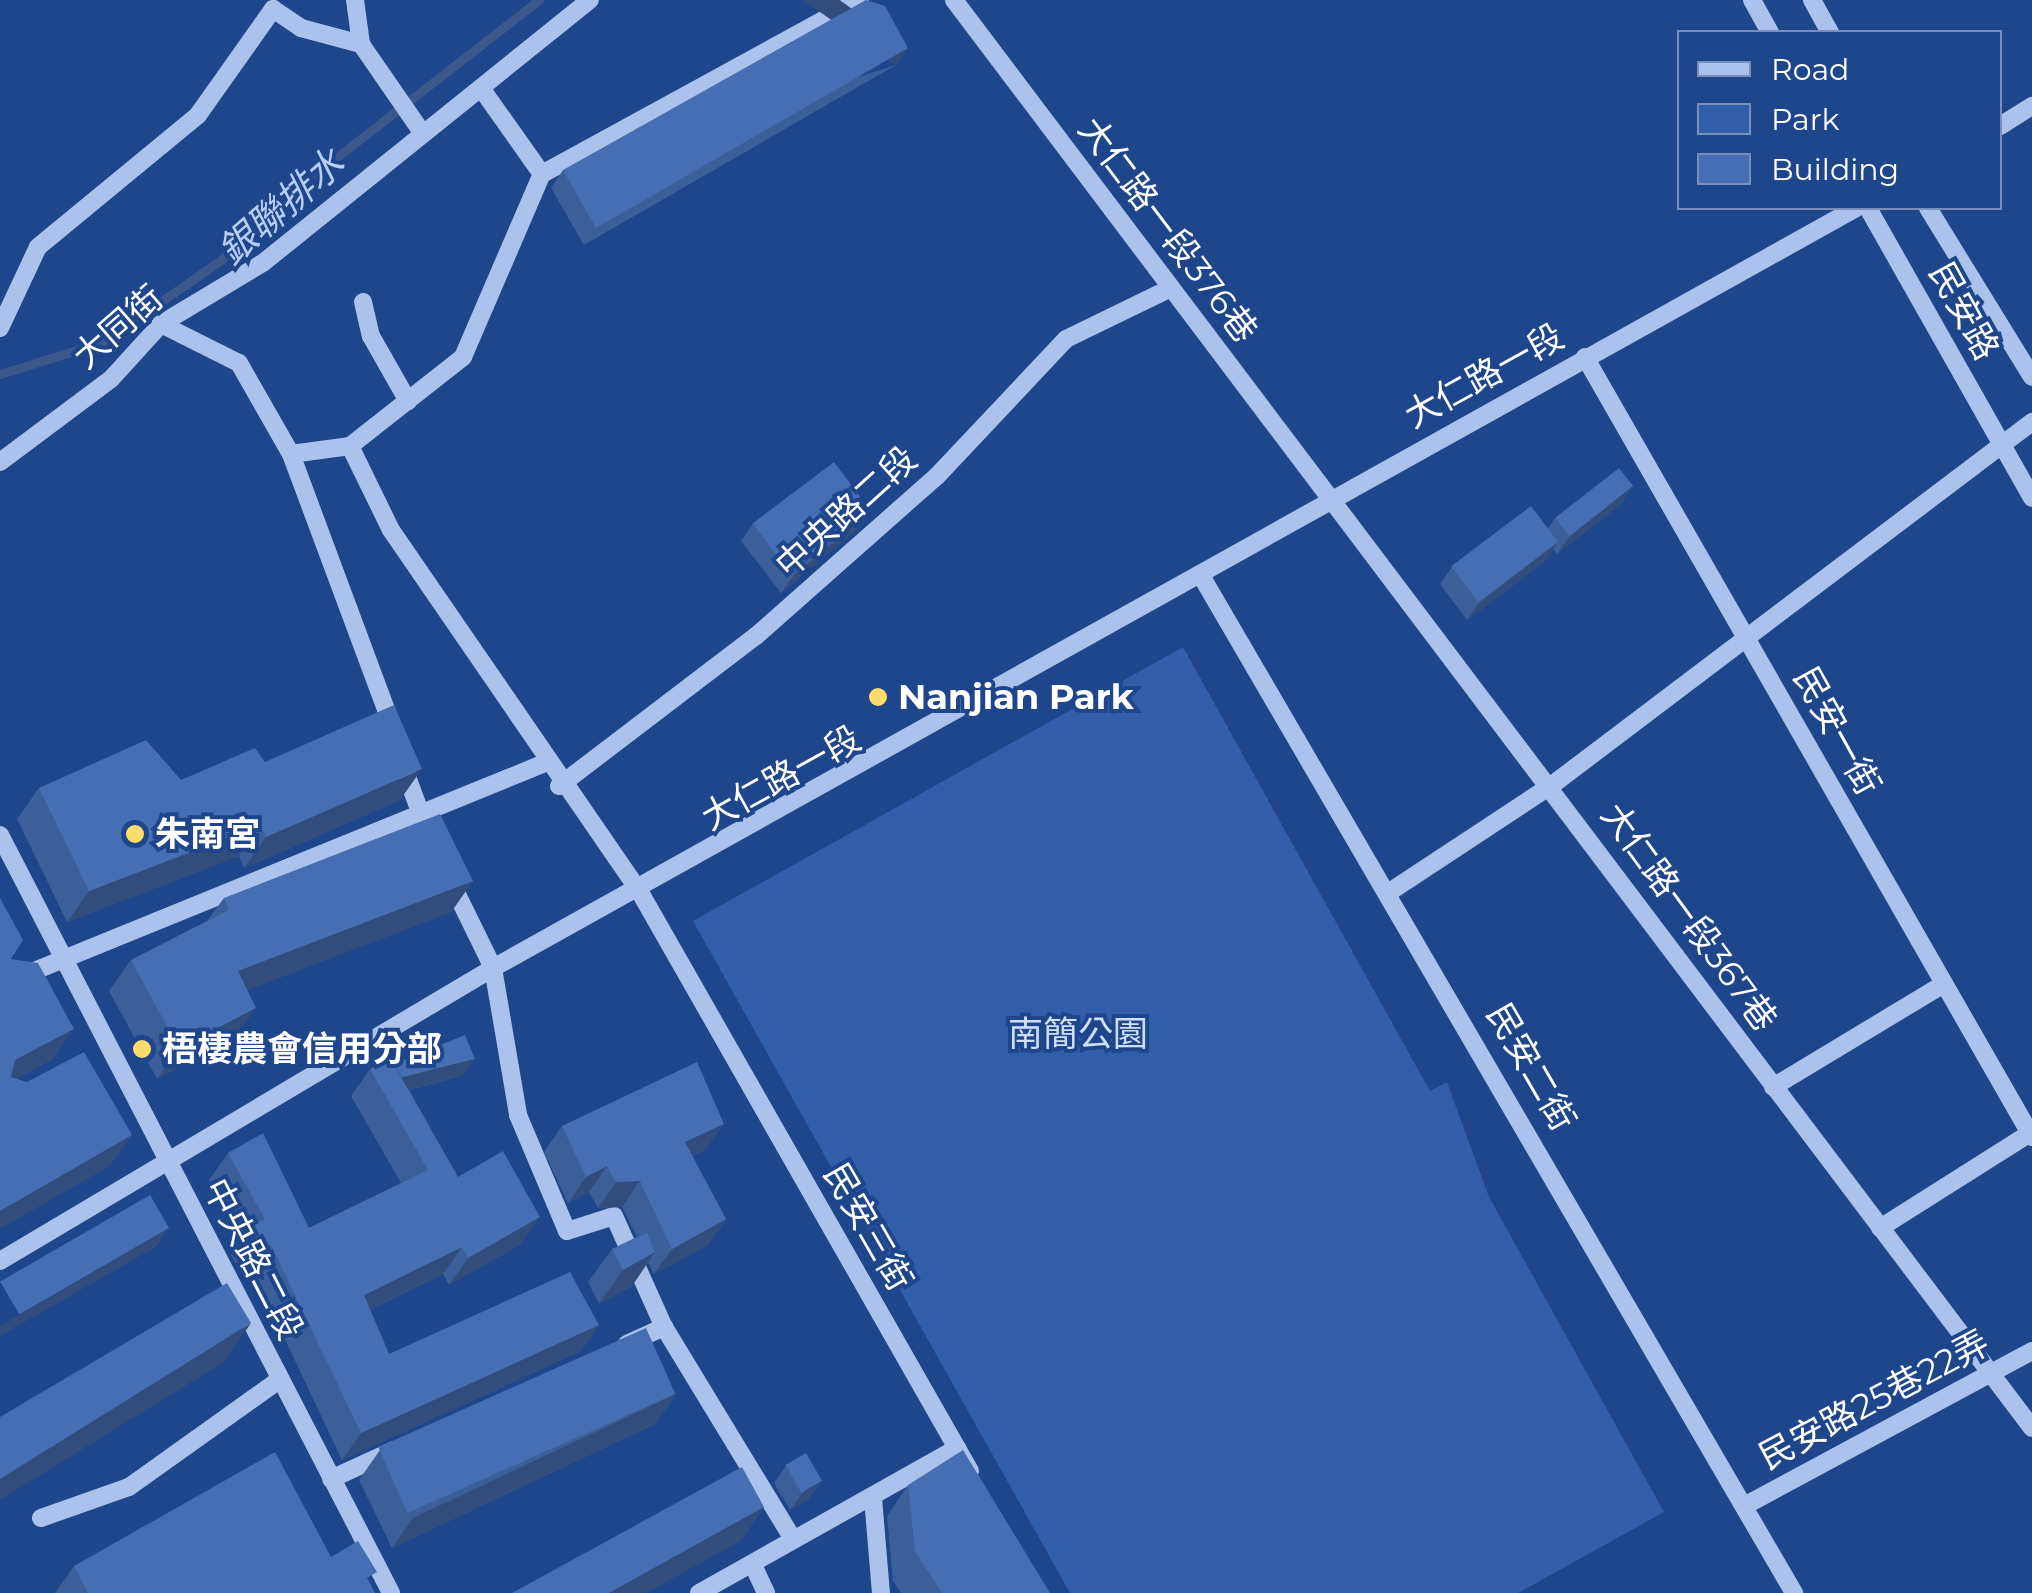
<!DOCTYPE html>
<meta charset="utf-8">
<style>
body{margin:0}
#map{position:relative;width:2032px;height:1593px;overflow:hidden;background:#1f458b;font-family:Montserrat,"Noto Sans TC",sans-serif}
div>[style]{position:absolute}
.green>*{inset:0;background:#325da8}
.stream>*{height:9px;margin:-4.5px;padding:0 4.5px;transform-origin:4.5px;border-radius:4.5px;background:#3c578b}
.minor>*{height:18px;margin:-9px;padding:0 9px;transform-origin:9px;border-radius:9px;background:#abc3ec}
.wall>*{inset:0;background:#3d5f99}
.shaded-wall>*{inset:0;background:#324d7d;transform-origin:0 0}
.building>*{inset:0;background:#476eb2;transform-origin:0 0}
.dots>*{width:28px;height:28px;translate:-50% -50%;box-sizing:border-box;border:5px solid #1f458b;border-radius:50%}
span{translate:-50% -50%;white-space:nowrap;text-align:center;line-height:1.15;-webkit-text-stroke:8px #1f458b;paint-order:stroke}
.street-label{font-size:35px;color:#fff}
.poi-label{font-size:35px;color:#fff;font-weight:700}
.left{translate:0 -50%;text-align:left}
.park-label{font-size:35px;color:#d0dff9}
.water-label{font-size:38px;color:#b7cdf3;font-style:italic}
.legend{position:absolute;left:1677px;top:30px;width:325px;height:180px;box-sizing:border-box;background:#1f458b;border:2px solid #798fb9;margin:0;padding:12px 18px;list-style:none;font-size:30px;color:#fff}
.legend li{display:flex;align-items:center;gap:20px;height:50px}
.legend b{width:50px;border:2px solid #798fb9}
</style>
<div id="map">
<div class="green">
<div style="clip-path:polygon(1183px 647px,1430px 1091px,1447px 1082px,1489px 1197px,1664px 1512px,1518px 1593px,1070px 1593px,693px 921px)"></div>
</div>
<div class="stream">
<div style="left:0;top:374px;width:108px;rotate:-17.3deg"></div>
<div style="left:103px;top:342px;width:144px;rotate:-34.8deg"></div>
<div style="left:221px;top:260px;width:103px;rotate:-43.4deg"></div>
<div style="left:296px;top:189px;width:308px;rotate:-37.9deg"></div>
</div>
<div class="minor">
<div style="left:355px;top:0;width:44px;rotate:82.2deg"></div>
<div style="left:361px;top:44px;width:106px;rotate:55.4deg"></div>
<div style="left:954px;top:0;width:1789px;rotate:52.95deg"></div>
<div style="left:1752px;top:0;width:37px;rotate:61deg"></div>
<div style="left:1812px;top:0;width:37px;rotate:61deg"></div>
<div style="left:481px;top:88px;width:105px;rotate:54.7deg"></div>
<div style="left:2000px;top:126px;width:38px;rotate:-32deg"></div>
<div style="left:542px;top:174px;width:362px;rotate:-28.7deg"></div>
<div style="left:1868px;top:208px;width:333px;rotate:60.5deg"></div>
<div style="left:1928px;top:208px;width:198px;rotate:58.4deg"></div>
<div style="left:363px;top:302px;width:35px;rotate:77deg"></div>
<div style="left:371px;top:336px;width:75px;rotate:60.4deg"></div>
<div style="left:161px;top:324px;width:87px;rotate:26.6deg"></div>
<div style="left:239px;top:363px;width:105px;rotate:60.3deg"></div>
<div style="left:291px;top:454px;width:292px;rotate:69.6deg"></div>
<div style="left:0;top:328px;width:89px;rotate:-64.9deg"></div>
<div style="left:38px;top:247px;width:207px;rotate:-39.5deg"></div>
<div style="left:198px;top:115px;width:130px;rotate:-54.7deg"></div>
<div style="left:273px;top:9px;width:34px;rotate:34deg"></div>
<div style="left:301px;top:28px;width:62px;rotate:14.9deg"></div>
<div style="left:1585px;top:357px;width:899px;rotate:60.18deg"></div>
<div style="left:350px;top:446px;width:93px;rotate:64deg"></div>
<div style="left:391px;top:530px;width:442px;rotate:55.5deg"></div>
<div style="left:641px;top:894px;width:664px;rotate:60.31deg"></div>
<div style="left:291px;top:454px;width:60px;rotate:-7.7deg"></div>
<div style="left:350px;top:446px;width:144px;rotate:-38.2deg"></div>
<div style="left:463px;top:357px;width:199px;rotate:-66.7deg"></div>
<div style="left:0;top:462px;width:139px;rotate:-36.8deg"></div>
<div style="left:111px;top:379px;width:74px;rotate:-47.7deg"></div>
<div style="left:161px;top:324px;width:120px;rotate:-31deg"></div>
<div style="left:264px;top:262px;width:418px;rotate:-38.8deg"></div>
<div style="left:1203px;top:579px;width:1174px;rotate:59.76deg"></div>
<div style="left:404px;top:768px;width:79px;rotate:70deg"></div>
<div style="left:559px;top:786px;width:248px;rotate:-37.3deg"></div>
<div style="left:756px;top:636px;width:242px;rotate:-41.5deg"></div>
<div style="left:937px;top:476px;width:188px;rotate:-46.7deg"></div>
<div style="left:1066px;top:339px;width:117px;rotate:-25.9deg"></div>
<div style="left:0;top:835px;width:853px;rotate:62.71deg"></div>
<div style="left:449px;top:878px;width:100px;rotate:63.9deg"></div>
<div style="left:493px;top:968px;width:149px;rotate:80.3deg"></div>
<div style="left:518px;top:1115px;width:126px;rotate:67.1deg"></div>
<div style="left:567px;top:1231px;width:49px;rotate:-17.7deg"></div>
<div style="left:614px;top:1216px;width:122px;rotate:65.8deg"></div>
<div style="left:1391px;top:891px;width:193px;rotate:-33.4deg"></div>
<div style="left:1552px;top:785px;width:602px;rotate:-37.1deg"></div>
<div style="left:0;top:985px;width:588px;rotate:-22.16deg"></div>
<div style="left:1773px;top:1087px;width:197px;rotate:-31.1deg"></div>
<div style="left:1880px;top:1228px;width:178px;rotate:-32.3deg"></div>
<div style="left:0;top:1261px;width:573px;rotate:-30.72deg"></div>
<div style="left:493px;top:968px;width:1561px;rotate:-29.14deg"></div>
<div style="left:627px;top:1344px;width:41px;rotate:-24.7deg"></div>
<div style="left:664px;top:1327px;width:248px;rotate:58.7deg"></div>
<div style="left:331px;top:1479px;width:69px;rotate:-24.7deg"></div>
<div style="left:873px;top:1498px;width:95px;rotate:85.2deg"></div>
<div style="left:1746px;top:1505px;width:325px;rotate:-28.3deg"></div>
<div style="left:41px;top:1518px;width:93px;rotate:-19.4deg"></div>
<div style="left:129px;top:1487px;width:184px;rotate:-35.5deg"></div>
<div style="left:753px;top:1565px;width:31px;rotate:65deg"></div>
<div style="left:699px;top:1593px;width:296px;rotate:-29.3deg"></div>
</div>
<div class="wall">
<div style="clip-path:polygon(896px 65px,584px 245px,551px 188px,563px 170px)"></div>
<div style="clip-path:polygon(1621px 504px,1557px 554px,1553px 549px,1546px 560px,1467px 620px,1440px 584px,1452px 567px,1548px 528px,1555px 518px)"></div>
<div style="clip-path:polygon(753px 524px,859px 528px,781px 593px,741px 541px)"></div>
<div style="clip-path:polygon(265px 762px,400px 800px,244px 868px,239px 856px,67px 922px,17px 819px,39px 788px,181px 780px)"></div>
<div style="clip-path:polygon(473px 881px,451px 912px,247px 990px,234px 1039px,157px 1079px,109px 991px,131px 960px,207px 921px,224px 898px)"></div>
<div style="clip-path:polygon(394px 1064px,462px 1076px,409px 1090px,458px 1177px,521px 1244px,449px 1285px,443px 1274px,370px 1310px,389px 1354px,599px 1325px,581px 1351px,342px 1460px,253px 1272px,243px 1278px,231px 1255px,242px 1239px,209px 1180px,228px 1153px,309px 1228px,401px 1183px,351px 1096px,370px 1069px)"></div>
<div style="clip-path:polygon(562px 1126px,706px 1149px,692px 1156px,726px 1219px,708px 1245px,654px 1274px,648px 1262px,632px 1286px,599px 1304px,588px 1282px,612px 1249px,637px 1237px,622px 1207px,598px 1208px,589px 1192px,568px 1203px,544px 1152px)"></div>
<div style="clip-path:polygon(676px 1394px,655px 1424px,392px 1548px,359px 1480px,380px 1450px)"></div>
<div style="clip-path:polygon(786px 1466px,810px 1498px,790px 1510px,774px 1483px)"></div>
<div style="clip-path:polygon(908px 1485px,1050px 1593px,901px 1593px,893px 1581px,887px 1516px)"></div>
<div style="clip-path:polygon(331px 1557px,369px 1582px,375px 1593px,55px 1593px,74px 1566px)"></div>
</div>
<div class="shaded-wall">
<div style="left:908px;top:48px;width:21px;height:360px;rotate:125deg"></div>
<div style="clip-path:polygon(1633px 486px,1621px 504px,1557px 554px,1569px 537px)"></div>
<div style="clip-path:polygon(871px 511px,859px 528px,781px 593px,793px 576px)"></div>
<div style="clip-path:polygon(1558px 542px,1546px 560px,1467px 620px,1479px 603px)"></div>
<div style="clip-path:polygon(422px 769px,400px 800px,244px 868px,266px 837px)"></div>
<div style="clip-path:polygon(261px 825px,239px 856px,67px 922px,89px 891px)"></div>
<div style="clip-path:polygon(473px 881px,451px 912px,216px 1002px,238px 971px)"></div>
<div style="clip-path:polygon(256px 1008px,234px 1039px,157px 1079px,179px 1048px)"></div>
<div style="clip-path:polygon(74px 1029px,52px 1060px,0 1088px,15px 1060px)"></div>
<div style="clip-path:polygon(475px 1059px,462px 1076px,384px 1096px,396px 1079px)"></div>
<div style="clip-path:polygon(724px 1124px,706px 1149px,667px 1167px,685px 1142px)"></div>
<div style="clip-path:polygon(132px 1135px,110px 1166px,0 1229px,0 1211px)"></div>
<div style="clip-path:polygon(607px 1166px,589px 1192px,568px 1203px,586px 1177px)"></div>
<div style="clip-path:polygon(640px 1181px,622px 1207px,598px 1208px,616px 1182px)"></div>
<div style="clip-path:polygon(540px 1217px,521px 1244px,449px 1285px,468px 1258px)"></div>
<div style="clip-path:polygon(726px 1219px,708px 1245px,654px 1274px,672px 1249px)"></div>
<div style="clip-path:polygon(169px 1228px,157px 1246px,0 1336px,0 1326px)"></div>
<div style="clip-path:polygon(271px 1245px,253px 1272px,243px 1278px,262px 1251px)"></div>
<div style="clip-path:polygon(462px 1247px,443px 1274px,345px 1322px,364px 1295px)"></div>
<div style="clip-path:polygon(655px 1252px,632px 1286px,599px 1304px,623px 1270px)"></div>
<div style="clip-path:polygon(251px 1323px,224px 1362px,0 1500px,0 1479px)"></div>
<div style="clip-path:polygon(599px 1325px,581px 1351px,342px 1460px,361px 1433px)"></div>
<div style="clip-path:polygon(676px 1394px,655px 1424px,392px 1548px,413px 1518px)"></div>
<div style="clip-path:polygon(822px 1481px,810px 1498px,790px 1510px,802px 1493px)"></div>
<div style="clip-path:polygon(764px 1507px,741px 1541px,646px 1593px,609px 1593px)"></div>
</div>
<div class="building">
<div style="clip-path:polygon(866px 0,885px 6px,908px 48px,596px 228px,563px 170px)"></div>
<div style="left:834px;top:462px;width:61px;height:102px;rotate:53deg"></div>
<div style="left:1619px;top:468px;width:23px;height:81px;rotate:52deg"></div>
<div style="left:1531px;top:506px;width:45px;height:100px;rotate:53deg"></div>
<div style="clip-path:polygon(394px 705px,422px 769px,266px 837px,261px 825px,89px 891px,39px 788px,146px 740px,181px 780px,255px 748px,265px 762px)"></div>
<div style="clip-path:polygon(440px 814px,473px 881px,238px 971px,256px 1008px,179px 1048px,131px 960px,229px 910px,224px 898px)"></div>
<div style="clip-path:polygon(0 898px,23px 940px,11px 959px,38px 963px,74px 1029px,15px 1060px,11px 1077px,27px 1082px,84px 1052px,132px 1135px,0 1211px)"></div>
<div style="clip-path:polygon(465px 1035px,475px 1059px,402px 1077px,394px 1064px)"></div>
<div style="clip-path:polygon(390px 1058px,458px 1177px,503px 1151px,540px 1217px,468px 1258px,462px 1247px,364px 1295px,389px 1354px,570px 1272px,599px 1325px,361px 1433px,271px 1245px,262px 1251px,250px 1228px,265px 1219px,228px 1153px,263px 1133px,309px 1228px,428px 1170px,370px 1069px)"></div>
<div style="clip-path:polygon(697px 1062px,724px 1124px,685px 1142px,726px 1219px,672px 1249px,640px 1181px,616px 1182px,607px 1166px,586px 1177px,562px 1126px)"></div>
<div style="left:150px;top:1195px;width:38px;height:173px;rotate:60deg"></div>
<div style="clip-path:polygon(647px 1233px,655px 1252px,623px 1270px,612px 1249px)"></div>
<div style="clip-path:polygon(227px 1283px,251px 1323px,0 1479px,0 1417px)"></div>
<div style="left:646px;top:1328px;width:72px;height:293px;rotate:66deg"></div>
<div style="clip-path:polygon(963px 1450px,1050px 1593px,942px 1593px,915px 1551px,908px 1485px)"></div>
<div style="clip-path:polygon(275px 1452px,331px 1557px,358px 1541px,377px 1572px,367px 1578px,375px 1593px,88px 1593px,74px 1566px)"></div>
<div style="left:806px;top:1453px;width:32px;height:24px;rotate:60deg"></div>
<div style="clip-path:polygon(742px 1467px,764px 1507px,609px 1593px,512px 1593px)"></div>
</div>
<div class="dots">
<div style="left:878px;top:697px;background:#fadd6a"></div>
<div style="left:135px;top:834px;background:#fadd6a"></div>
<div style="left:142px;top:1049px;background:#fadd6a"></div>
</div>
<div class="street-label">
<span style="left:1168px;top:230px;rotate:53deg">大仁路一段376巷</span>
<span style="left:1964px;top:311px;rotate:61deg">民安路</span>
<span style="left:118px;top:327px;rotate:-41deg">大同街</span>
<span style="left:1484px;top:376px;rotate:-29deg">大仁路一段</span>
<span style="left:846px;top:512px;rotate:-42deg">中央路二段</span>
<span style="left:1837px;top:731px;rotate:61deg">民安一街</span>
<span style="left:781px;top:778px;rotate:-29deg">大仁路一段</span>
<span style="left:1689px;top:917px;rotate:54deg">大仁路一段367巷</span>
<span style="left:1531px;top:1067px;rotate:60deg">民安二街</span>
<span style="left:868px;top:1227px;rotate:60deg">民安三街</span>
<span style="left:253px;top:1259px;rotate:63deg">中央路二段</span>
<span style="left:1874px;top:1400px;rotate:-28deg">民安路25巷22弄</span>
</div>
<div class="poi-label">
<span class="left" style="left:898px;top:697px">Nanjian Park</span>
<span class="left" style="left:155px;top:834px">朱南宮</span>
<span class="left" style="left:162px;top:1049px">梧棲農會信用分部</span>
</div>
<div class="park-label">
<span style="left:1078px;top:1034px">南簡公園</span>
</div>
<div class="water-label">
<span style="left:281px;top:207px;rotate:-41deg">銀聯排水</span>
</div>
<ul class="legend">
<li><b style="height:12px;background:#abc3ec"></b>Road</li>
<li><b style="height:28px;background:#325da8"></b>Park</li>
<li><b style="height:28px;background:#476eb2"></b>Building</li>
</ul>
</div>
